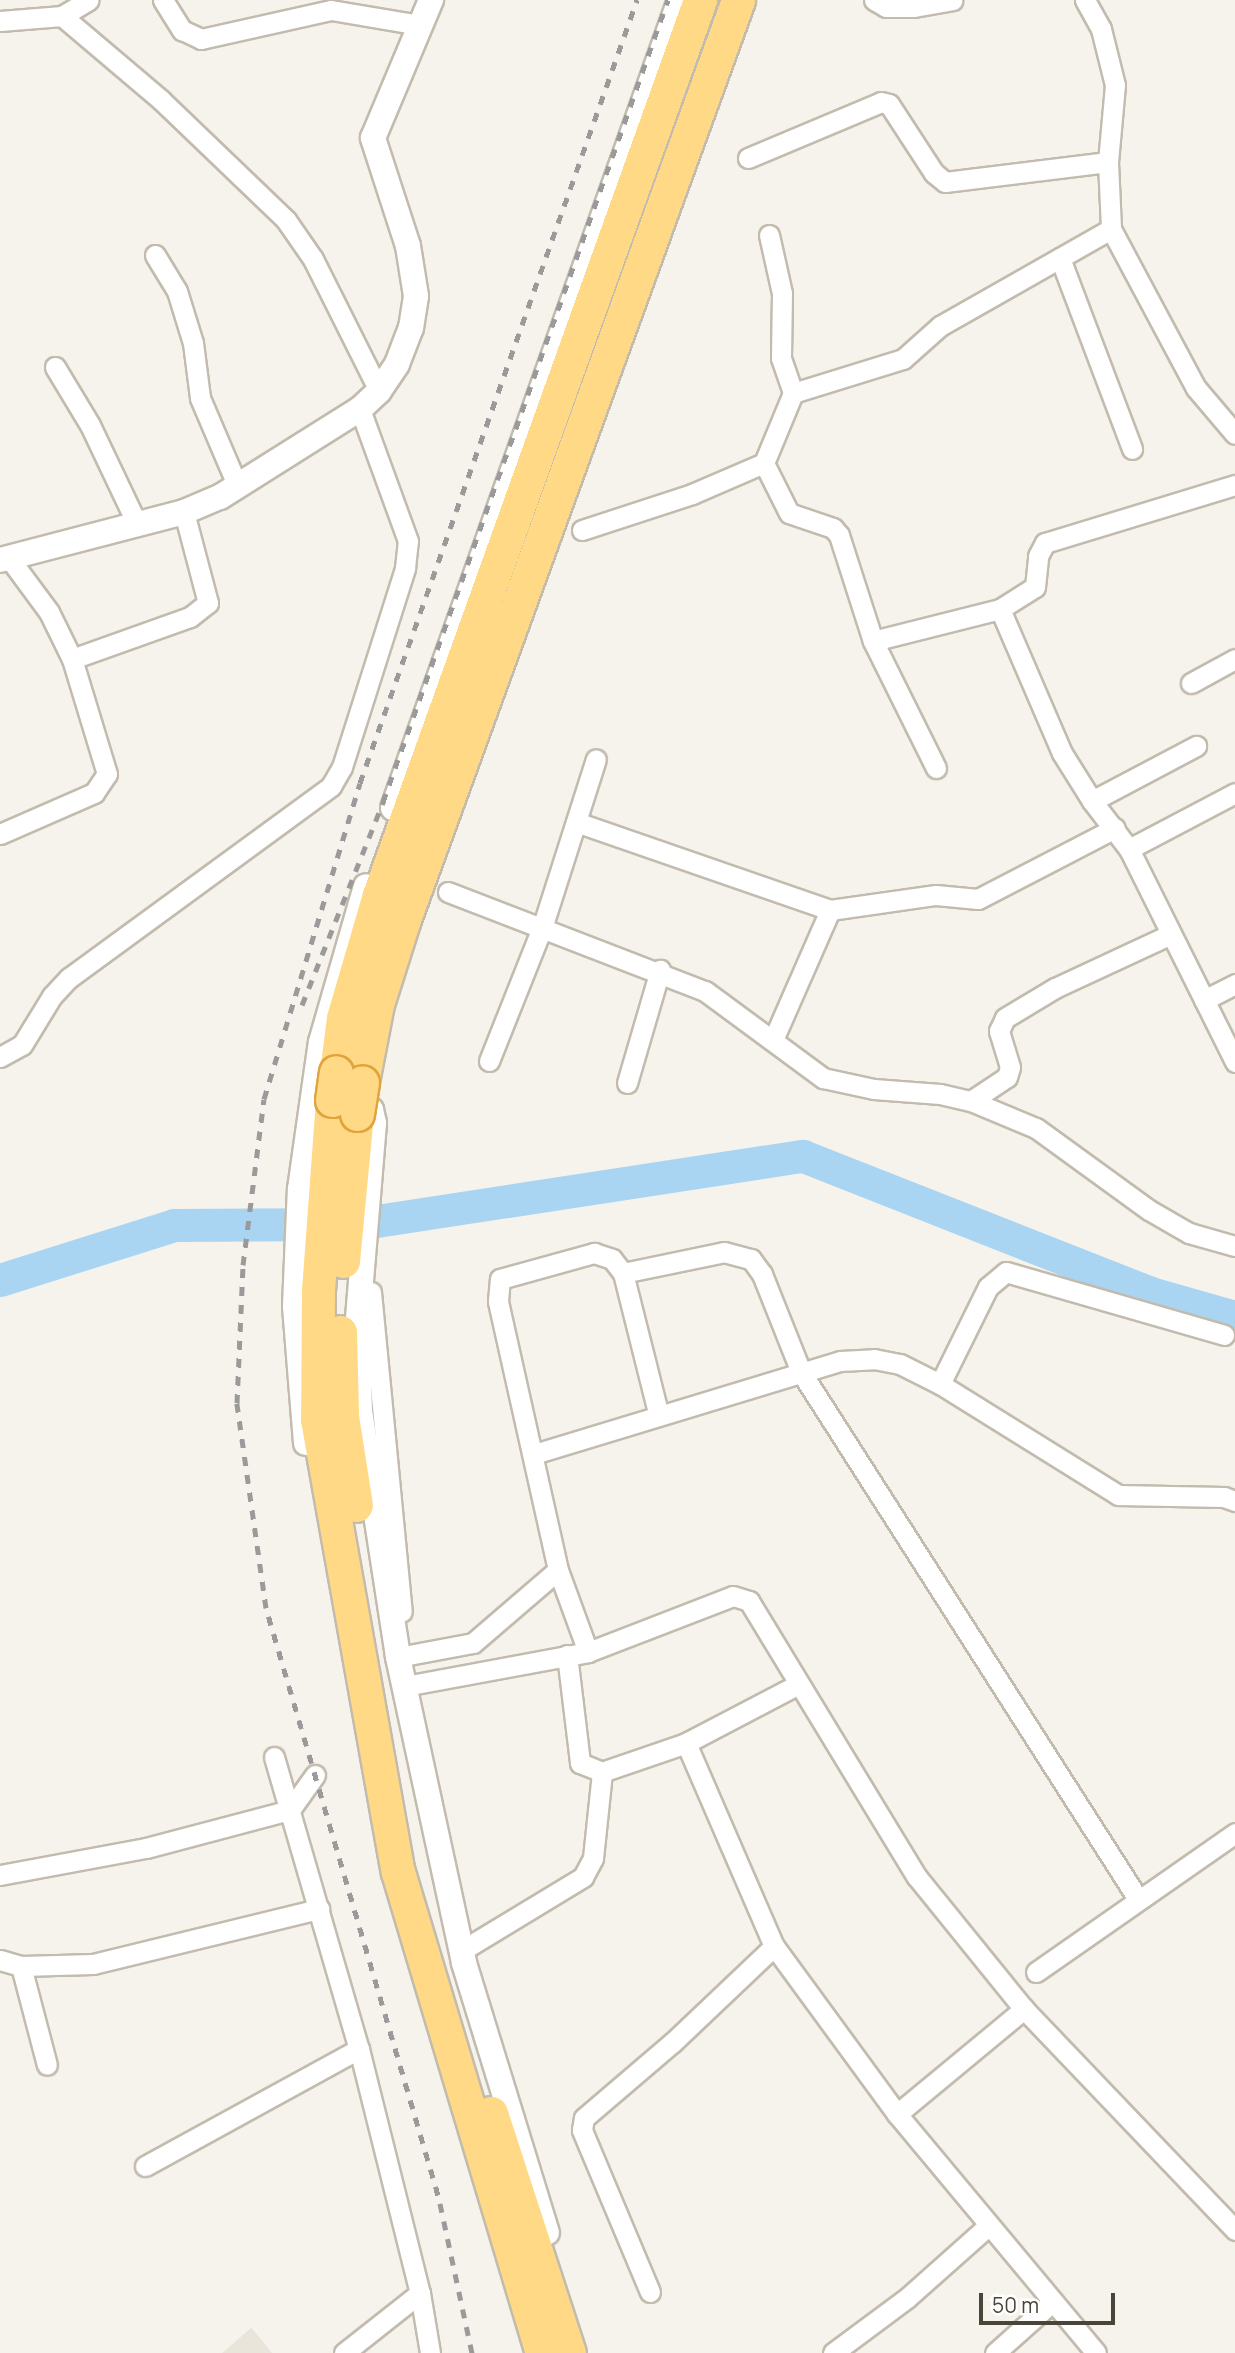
<!DOCTYPE html>
<style>
body{margin:0}
#map{position:relative;width:1235px;height:2353px;overflow:hidden;background:#f6f3ec;font-family:Manrope,sans-serif}
div>[style]{position:absolute}
.residential>*{inset:0;background:#eae5da}
.river>*{height:33px;margin:-16.5px;padding:0 16.5px;transform-origin:16.5px;border-radius:16.5px;background:#a9d4f2}
.roads{filter:drop-shadow(2px 0 #c2bbae) drop-shadow(-2px 0 #c2bbae) drop-shadow(0 2px #c2bbae) drop-shadow(0 -2px #c2bbae)}
.minor>*{height:19px;margin:-9.5px;padding:0 9.5px;transform-origin:9.5px;border-radius:9.5px;background:#fff}
.tertiary>*{height:24px;margin:-12px;padding:0 12px;transform-origin:12px;border-radius:12px;background:#fff}
.trunk>*{height:33px;margin:-16.5px;padding:0 16.5px;transform-origin:16.5px;border-radius:16.5px;background:#ffd985}
.rail>*{height:5px;margin-top:-2.5px;transform-origin:0;background:repeating-linear-gradient(90deg,#9a9a9a 0 9px,transparent 0 18px)}
.bridges{filter:drop-shadow(2px 0 #e0a43c) drop-shadow(-2px 0 #e0a43c) drop-shadow(0 2px #e0a43c) drop-shadow(0 -2px #e0a43c)}
.trunk-bridge>*{height:33px;margin:-16.5px;padding:0 16.5px;transform-origin:16.5px;border-radius:16.5px;background:#ffd985}
span{translate:-50% -50%;white-space:nowrap;text-align:center;line-height:1.15;-webkit-text-stroke:7px #fff;paint-order:stroke}
.scale{position:absolute;left:979px;top:2293px;width:136px;height:32px;box-sizing:border-box;border:4px solid #4b4439;border-top:0;padding-left:9px;font-size:21px;line-height:24px;white-space:nowrap;color:#4b4439;-webkit-text-stroke:5px #fff;paint-order:stroke}
</style>
<div id="map">
<div class="residential">
<div style="clip-path:polygon(251px 2327px,272px 2353px,222px 2353px,251px 2328px)"></div>
</div>
<div class="river">
<div style="left:0;top:1280px;width:182px;rotate:-17.5deg"></div>
<div style="left:174px;top:1225px;width:183px;rotate:-0.3deg"></div>
<div style="left:357px;top:1224px;width:451px;rotate:-8.7deg"></div>
<div style="left:803px;top:1156px;width:373px;rotate:21.5deg"></div>
<div style="left:1150px;top:1293px;width:88px;rotate:15.8deg"></div>
</div>
<div class="roads">
<div class="minor">
<div style="left:163px;top:0;width:36px;rotate:58deg"></div>
<div style="left:182px;top:30px;width:21px;rotate:25deg"></div>
<div style="left:201px;top:39px;width:133px;rotate:-12.6deg"></div>
<div style="left:331px;top:10px;width:91px;rotate:9.5deg"></div>
<div style="left:874px;top:0;width:14px;rotate:30deg"></div>
<div style="left:886px;top:7px;width:28px"></div>
<div style="left:914px;top:7px;width:39px;rotate:-10deg"></div>
<div style="left:1085px;top:0;width:33px;rotate:61deg"></div>
<div style="left:1101px;top:29px;width:58px;rotate:76deg"></div>
<div style="left:1115px;top:85px;width:77px;rotate:95.2deg"></div>
<div style="left:1108px;top:162px;width:67px;rotate:87.4deg"></div>
<div style="left:1111px;top:229px;width:180px;rotate:61.9deg"></div>
<div style="left:1196px;top:388px;width:60px;rotate:49.7deg"></div>
<div style="left:62px;top:16px;width:130px;rotate:40.3deg"></div>
<div style="left:161px;top:100px;width:173px;rotate:43.8deg"></div>
<div style="left:286px;top:220px;width:47px;rotate:55.3deg"></div>
<div style="left:313px;top:259px;width:148px;rotate:63.4deg"></div>
<div style="left:0;top:21px;width:62px;rotate:-4.6deg"></div>
<div style="left:62px;top:16px;width:31px;rotate:-31deg"></div>
<div style="left:748px;top:158px;width:144px;rotate:-22.8deg"></div>
<div style="left:881px;top:102px;width:8px;rotate:14deg"></div>
<div style="left:889px;top:104px;width:82px;rotate:56.9deg"></div>
<div style="left:934px;top:173px;width:14px;rotate:39deg"></div>
<div style="left:945px;top:182px;width:164px;rotate:-7deg"></div>
<div style="left:769px;top:235px;width:59px;rotate:77.4deg"></div>
<div style="left:782px;top:293px;width:65px;rotate:90.9deg"></div>
<div style="left:781px;top:358px;width:37px;rotate:71deg"></div>
<div style="left:155px;top:255px;width:42px;rotate:58.6deg"></div>
<div style="left:177px;top:291px;width:54px;rotate:72.9deg"></div>
<div style="left:193px;top:343px;width:55px;rotate:82.7deg"></div>
<div style="left:200px;top:398px;width:97px;rotate:66.9deg"></div>
<div style="left:1060px;top:258px;width:204px;rotate:69.3deg"></div>
<div style="left:55px;top:367px;width:68px;rotate:58.9deg"></div>
<div style="left:90px;top:425px;width:110px;rotate:64.6deg"></div>
<div style="left:582px;top:530px;width:116px;rotate:-18.1deg"></div>
<div style="left:692px;top:494px;width:78px;rotate:-23.3deg"></div>
<div style="left:1000px;top:609px;width:157px;rotate:66.7deg"></div>
<div style="left:1062px;top:753px;width:57px;rotate:58deg"></div>
<div style="left:1092px;top:801px;width:61px;rotate:52.4deg"></div>
<div style="left:1129px;top:849px;width:238px;rotate:63.5deg"></div>
<div style="left:873px;top:641px;width:131px;rotate:-14.1deg"></div>
<div style="left:1000px;top:609px;width:41px;rotate:-32.2deg"></div>
<div style="left:1035px;top:587px;width:31px;rotate:-84deg"></div>
<div style="left:1038px;top:556px;width:15px;rotate:-62deg"></div>
<div style="left:1045px;top:543px;width:199px;rotate:-17deg"></div>
<div style="left:72px;top:659px;width:125px;rotate:-19.6deg"></div>
<div style="left:190px;top:617px;width:23px;rotate:-38deg"></div>
<div style="left:208px;top:603px;width:94px;rotate:-104.8deg"></div>
<div style="left:1191px;top:683px;width:50px;rotate:-28.6deg"></div>
<div style="left:936px;top:768px;width:142px;rotate:-116.4deg"></div>
<div style="left:873px;top:641px;width:111px;rotate:-107.8deg"></div>
<div style="left:839px;top:535px;width:9px;rotate:-131deg"></div>
<div style="left:833px;top:528px;width:46px;rotate:-161.2deg"></div>
<div style="left:789px;top:513px;width:56px;rotate:-116.6deg"></div>
<div style="left:764px;top:463px;width:76px;rotate:-67.5deg"></div>
<div style="left:793px;top:393px;width:115px;rotate:-17.2deg"></div>
<div style="left:903px;top:359px;width:50px;rotate:-41.7deg"></div>
<div style="left:940px;top:326px;width:197px;rotate:-29.6deg"></div>
<div style="left:1092px;top:801px;width:118px;rotate:-27.9deg"></div>
<div style="left:576px;top:822px;width:269px;rotate:19.1deg"></div>
<div style="left:830px;top:910px;width:107px;rotate:-8.1deg"></div>
<div style="left:936px;top:895px;width:42px;rotate:5.4deg"></div>
<div style="left:978px;top:899px;width:154px;rotate:-27.4deg"></div>
<div style="left:0;top:834px;width:103px;rotate:-23.6deg"></div>
<div style="left:94px;top:793px;width:23px;rotate:-56deg"></div>
<div style="left:107px;top:774px;width:120px;rotate:-106.9deg"></div>
<div style="left:72px;top:659px;width:52px;rotate:-116.1deg"></div>
<div style="left:49px;top:612px;width:67px;rotate:-126.5deg"></div>
<div style="left:1129px;top:849px;width:120px;rotate:-27.8deg"></div>
<div style="left:448px;top:892px;width:275px;rotate:21.1deg"></div>
<div style="left:705px;top:991px;width:147px;rotate:36.4deg"></div>
<div style="left:823px;top:1078px;width:52px;rotate:12.2deg"></div>
<div style="left:874px;top:1089px;width:66px;rotate:4.3deg"></div>
<div style="left:940px;top:1094px;width:32px;rotate:13deg"></div>
<div style="left:971px;top:1101px;width:70px;rotate:22.6deg"></div>
<div style="left:1036px;top:1128px;width:140px;rotate:36deg"></div>
<div style="left:1149px;top:1210px;width:46px;rotate:29.9deg"></div>
<div style="left:1189px;top:1233px;width:48px;rotate:15.8deg"></div>
<div style="left:1204px;top:1000px;width:35px;rotate:-27deg"></div>
<div style="left:773px;top:1040px;width:142px;rotate:-66.3deg"></div>
<div style="left:0;top:1057px;width:25px;rotate:-29deg"></div>
<div style="left:22px;top:1045px;width:57px;rotate:-58.5deg"></div>
<div style="left:52px;top:996px;width:25px;rotate:-47deg"></div>
<div style="left:69px;top:978px;width:325px;rotate:-36.2deg"></div>
<div style="left:331px;top:786px;width:22px;rotate:-60deg"></div>
<div style="left:342px;top:767px;width:209px;rotate:-72.4deg"></div>
<div style="left:405px;top:568px;width:27px;rotate:-84deg"></div>
<div style="left:408px;top:541px;width:140px;rotate:-110deg"></div>
<div style="left:489px;top:1061px;width:143px;rotate:-68.3deg"></div>
<div style="left:542px;top:928px;width:177px;rotate:-72.3deg"></div>
<div style="left:627px;top:1083px;width:118px;rotate:-73.7deg"></div>
<div style="left:971px;top:1101px;width:43px;rotate:-33.7deg"></div>
<div style="left:1007px;top:1077px;width:10px;rotate:-73deg"></div>
<div style="left:1010px;top:1067px;width:38px;rotate:-107deg"></div>
<div style="left:999px;top:1031px;width:14px;rotate:-65deg"></div>
<div style="left:1005px;top:1018px;width:58px;rotate:-31deg"></div>
<div style="left:1055px;top:988px;width:126px;rotate:-24.9deg"></div>
<div style="left:623px;top:1273px;width:103px;rotate:-11.7deg"></div>
<div style="left:724px;top:1252px;width:28px;rotate:15deg"></div>
<div style="left:751px;top:1259px;width:19px;rotate:54deg"></div>
<div style="left:762px;top:1274px;width:105px;rotate:68.3deg"></div>
<div style="left:801px;top:1372px;width:626px;rotate:57.4deg"></div>
<div style="left:371px;top:1292px;width:321px;rotate:84.5deg"></div>
<div style="left:940px;top:1384px;width:108px;rotate:-63.7deg"></div>
<div style="left:988px;top:1287px;width:23px;rotate:-40deg"></div>
<div style="left:1006px;top:1272px;width:227px;rotate:16.1deg"></div>
<div style="left:534px;top:1454px;width:320px;rotate:-16.9deg"></div>
<div style="left:840px;top:1361px;width:34px;rotate:-3deg"></div>
<div style="left:874px;top:1359px;width:26px;rotate:11deg"></div>
<div style="left:900px;top:1364px;width:45px;rotate:26.6deg"></div>
<div style="left:940px;top:1384px;width:210px;rotate:31.9deg"></div>
<div style="left:1118px;top:1495px;width:106px;rotate:1.1deg"></div>
<div style="left:1224px;top:1497px;width:12px;rotate:20deg"></div>
<div style="left:588px;top:1652px;width:87px;rotate:-110.1deg"></div>
<div style="left:558px;top:1570px;width:276px;rotate:-102.6deg"></div>
<div style="left:498px;top:1301px;width:22px;rotate:-85deg"></div>
<div style="left:500px;top:1279px;width:98px;rotate:-15.5deg"></div>
<div style="left:594px;top:1253px;width:19px;rotate:18deg"></div>
<div style="left:612px;top:1259px;width:18px;rotate:52deg"></div>
<div style="left:623px;top:1273px;width:147px;rotate:75.9deg"></div>
<div style="left:567px;top:1655px;width:109px;rotate:83.1deg"></div>
<div style="left:580px;top:1763px;width:24px;rotate:22deg"></div>
<div style="left:602px;top:1772px;width:89px;rotate:-19deg"></div>
<div style="left:686px;top:1743px;width:221px;rotate:66.6deg"></div>
<div style="left:774px;top:1946px;width:208px;rotate:53.8deg"></div>
<div style="left:897px;top:2114px;width:311px;rotate:50.2deg"></div>
<div style="left:398px;top:1657px;width:76px;rotate:-10.6deg"></div>
<div style="left:473px;top:1643px;width:112px;rotate:-40.7deg"></div>
<div style="left:405px;top:1686px;width:186px;rotate:-10.5deg"></div>
<div style="left:588px;top:1652px;width:155px;rotate:-21.1deg"></div>
<div style="left:733px;top:1596px;width:17px;rotate:17deg"></div>
<div style="left:749px;top:1601px;width:323px;rotate:58.7deg"></div>
<div style="left:917px;top:1877px;width:170px;rotate:51deg"></div>
<div style="left:1024px;top:2009px;width:306px;rotate:46.3deg"></div>
<div style="left:686px;top:1743px;width:127px;rotate:-27.6deg"></div>
<div style="left:274px;top:1757px;width:304px;rotate:73.8deg"></div>
<div style="left:359px;top:2049px;width:252px;rotate:76deg"></div>
<div style="left:0;top:1875px;width:148px;rotate:-10.5deg"></div>
<div style="left:146px;top:1848px;width:149px;rotate:-14.8deg"></div>
<div style="left:290px;top:1810px;width:43px;rotate:-54.5deg"></div>
<div style="left:461px;top:1951px;width:143px;rotate:-31.2deg"></div>
<div style="left:583px;top:1877px;width:21px;rotate:-62deg"></div>
<div style="left:593px;top:1858px;width:86px;rotate:-84deg"></div>
<div style="left:0;top:1960px;width:22px;rotate:16deg"></div>
<div style="left:21px;top:1966px;width:72px;rotate:-1.6deg"></div>
<div style="left:93px;top:1964px;width:233px;rotate:-13.7deg"></div>
<div style="left:21px;top:1966px;width:102px;rotate:75.3deg"></div>
<div style="left:1036px;top:1972px;width:243px;rotate:-34.9deg"></div>
<div style="left:897px;top:2114px;width:165px;rotate:-39.6deg"></div>
<div style="left:145px;top:2166px;width:244px;rotate:-28.7deg"></div>
<div style="left:650px;top:2292px;width:176px;rotate:-112.8deg"></div>
<div style="left:582px;top:2130px;width:12px;rotate:-81deg"></div>
<div style="left:584px;top:2118px;width:117px;rotate:-40.5deg"></div>
<div style="left:673px;top:2042px;width:139px;rotate:-43.5deg"></div>
<div style="left:344px;top:2353px;width:97px;rotate:-38.3deg"></div>
<div style="left:420px;top:2293px;width:61px;rotate:80.5deg"></div>
<div style="left:833px;top:2353px;width:92px;rotate:-36.6deg"></div>
<div style="left:907px;top:2298px;width:107px;rotate:-41.6deg"></div>
<div style="left:995px;top:2353px;width:76px;rotate:-41.8deg"></div>
</div>
<div class="tertiary">
<div style="left:0;top:560px;width:190px;rotate:-14.6deg"></div>
<div style="left:184px;top:512px;width:39px;rotate:-23deg"></div>
<div style="left:220px;top:497px;width:165px;rotate:-32.2deg"></div>
<div style="left:360px;top:409px;width:26px;rotate:-43deg"></div>
<div style="left:379px;top:391px;width:32px;rotate:-56deg"></div>
<div style="left:397px;top:364px;width:39px;rotate:-69deg"></div>
<div style="left:411px;top:328px;width:32px;rotate:-81deg"></div>
<div style="left:416px;top:296px;width:51px;rotate:-99.1deg"></div>
<div style="left:408px;top:246px;width:114px;rotate:-108deg"></div>
<div style="left:373px;top:138px;width:150px;rotate:-67.2deg"></div>
<div style="left:393px;top:808px;width:857px;rotate:-70.45deg"></div>
<div style="left:352px;top:1094px;width:25px;rotate:40deg"></div>
<div style="left:371px;top:1110px;width:13px;rotate:77deg"></div>
<div style="left:374px;top:1123px;width:210px;rotate:94.7deg"></div>
<div style="left:357px;top:1332px;width:79px;rotate:87.8deg"></div>
<div style="left:360px;top:1411px;width:249px;rotate:81.2deg"></div>
<div style="left:398px;top:1657px;width:313px;rotate:77.8deg"></div>
<div style="left:464px;top:1963px;width:282px;rotate:72.9deg"></div>
<div style="left:306px;top:1443px;width:137px;rotate:-94.6deg"></div>
<div style="left:295px;top:1306px;width:117px;rotate:-87.6deg"></div>
<div style="left:300px;top:1189px;width:148px;rotate:-81.9deg"></div>
<div style="left:321px;top:1042px;width:162px;rotate:-73.9deg"></div>
</div>
<div class="trunk">
<div style="left:336px;top:1072px;width:54px;rotate:-82.6deg"></div>
<div style="left:343px;top:1018px;width:128px;rotate:-73.7deg"></div>
<div style="left:379px;top:895px;width:951px;rotate:-70.27deg"></div>
<div style="left:362px;top:1082px;width:79px;rotate:-79.1deg"></div>
<div style="left:377px;top:1004px;width:86px;rotate:-72.4deg"></div>
<div style="left:403px;top:922px;width:981px;rotate:-70.03deg"></div>
<div style="left:332px;top:1100px;width:192px;rotate:94.2deg"></div>
<div style="left:318px;top:1291px;width:128px;rotate:90.4deg"></div>
<div style="left:317px;top:1419px;width:460px;rotate:79.9deg"></div>
<div style="left:398px;top:1872px;width:502px;rotate:73.33deg"></div>
<div style="left:343px;top:1261px;width:148px;rotate:-84.6deg"></div>
<div style="left:340px;top:1332px;width:84px;rotate:88.6deg"></div>
<div style="left:342px;top:1416px;width:90px;rotate:81.1deg"></div>
<div style="left:491px;top:2113px;width:252px;rotate:72deg"></div>
</div>
</div>
<div class="rail">
<div style="left:302px;top:1005px;width:219px;rotate:-68.2deg"></div>
<div style="left:383px;top:802px;width:851px;rotate:-70.44deg"></div>
<div style="left:472px;top:2353px;width:162px;rotate:-102.1deg"></div>
<div style="left:438px;top:2195px;width:612px;rotate:-106.33deg"></div>
<div style="left:266px;top:1608px;width:207px;rotate:-98.1deg"></div>
<div style="left:237px;top:1403px;width:138px;rotate:-87.5deg"></div>
<div style="left:243px;top:1265px;width:167px;rotate:-82.8deg"></div>
<div style="left:264px;top:1099px;width:330px;rotate:-73.1deg"></div>
<div style="left:360px;top:783px;width:831px;rotate:-70.52deg"></div>
</div>
<div class="bridges">
<div class="trunk-bridge">
<div style="left:332px;top:1100px;width:28px;rotate:-82deg"></div>
<div style="left:357px;top:1114px;width:32px;rotate:-81deg"></div>
</div>
</div>
<div class="scale">50 m</div>
</div>
